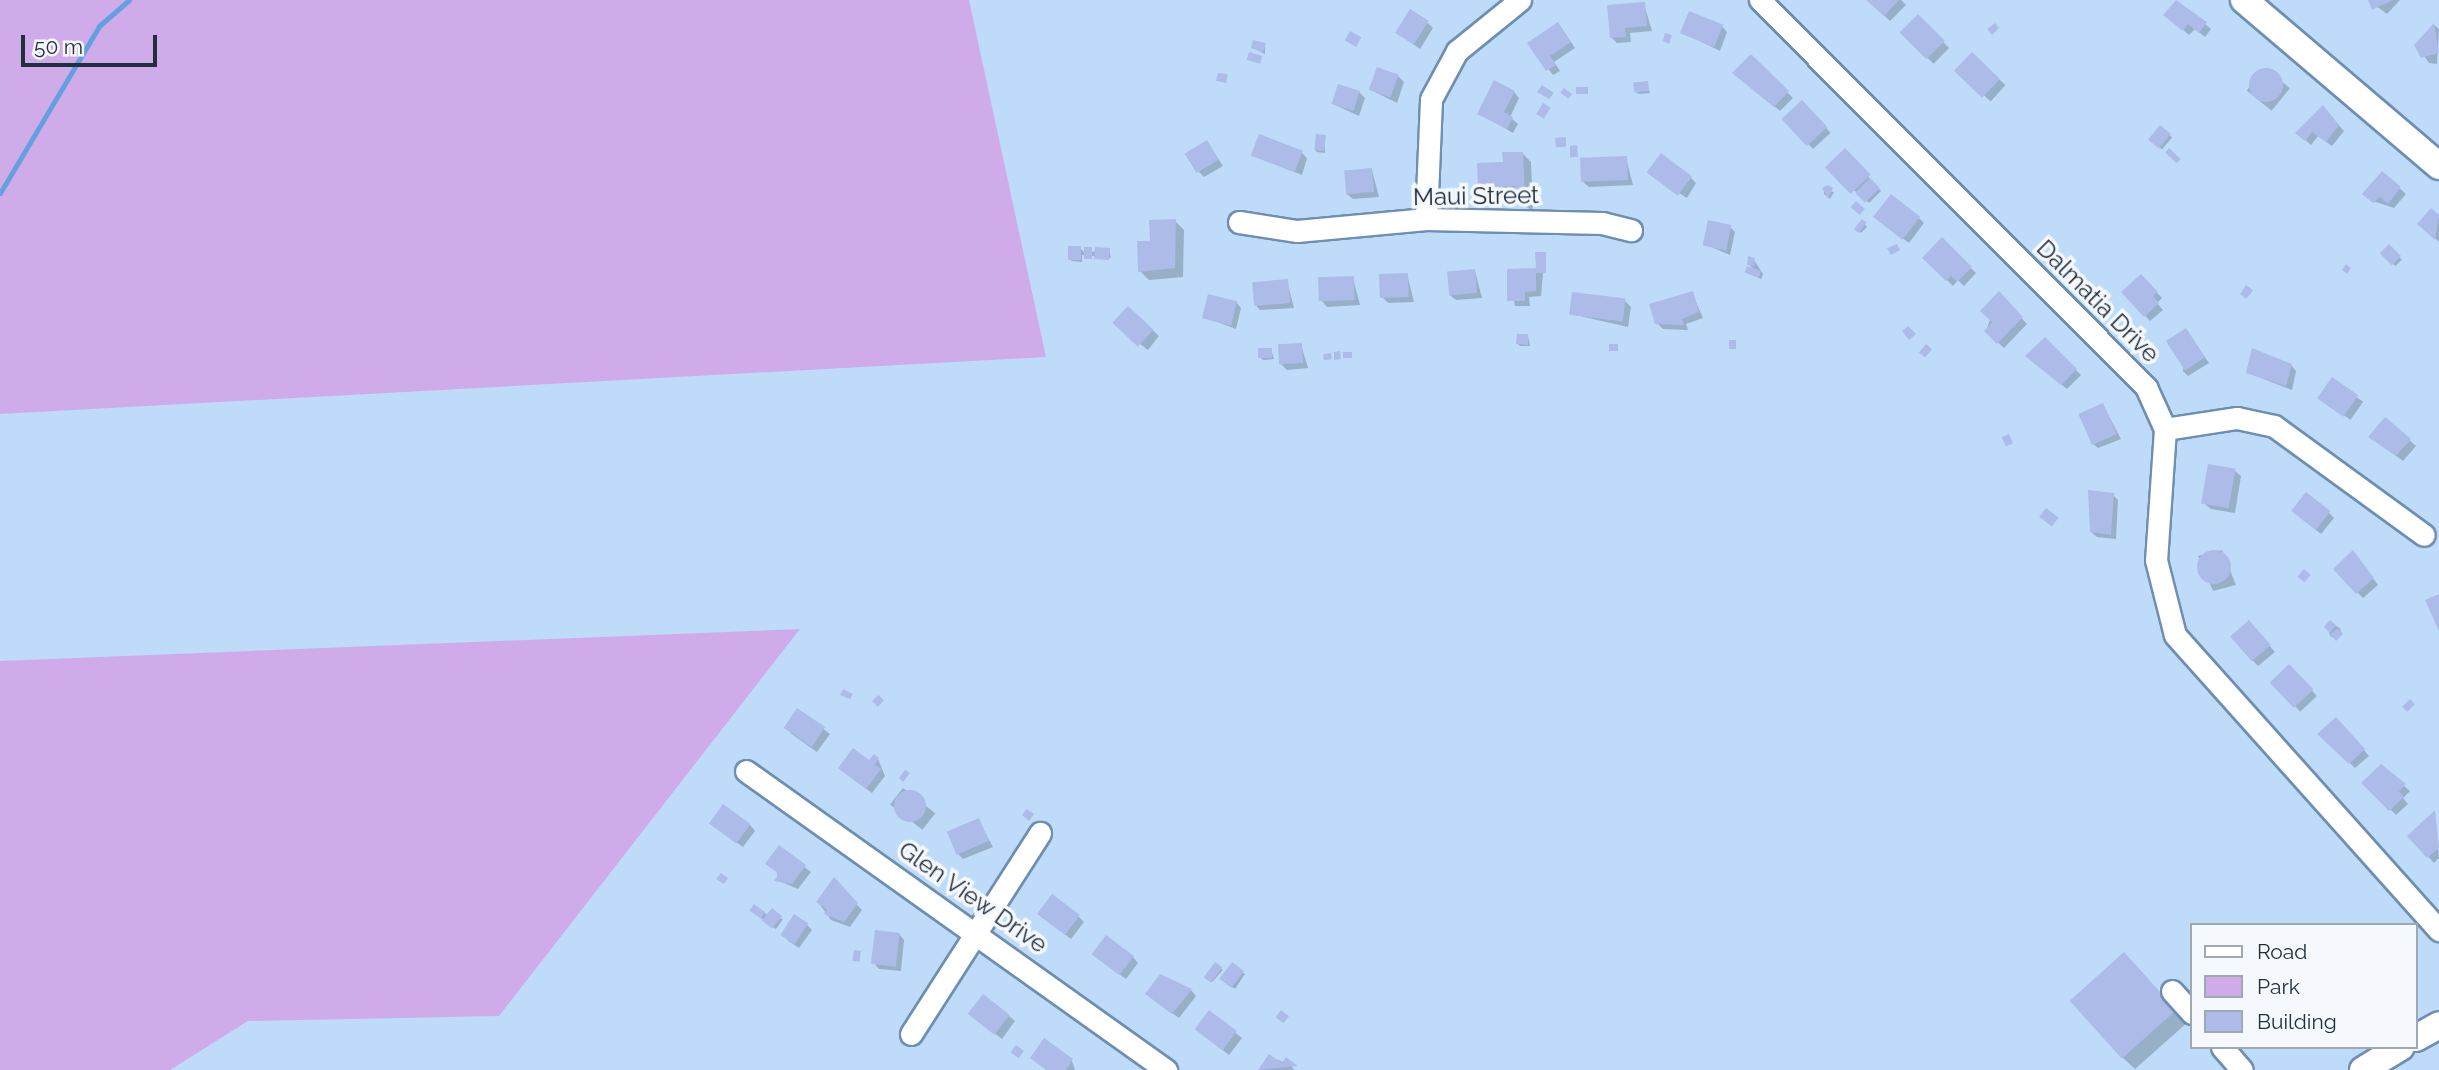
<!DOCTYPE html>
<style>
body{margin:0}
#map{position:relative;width:2439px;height:1070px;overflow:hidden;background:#bfdbfa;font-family:Raleway,sans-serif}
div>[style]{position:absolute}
.green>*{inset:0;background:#d0abea}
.shadow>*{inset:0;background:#0003;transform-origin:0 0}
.round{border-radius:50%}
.stream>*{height:5px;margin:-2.5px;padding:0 2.5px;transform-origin:2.5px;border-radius:2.5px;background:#64a0e0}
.building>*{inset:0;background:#adbbe8;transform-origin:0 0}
.roads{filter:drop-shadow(2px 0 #6e8eb2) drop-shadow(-2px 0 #6e8eb2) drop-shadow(0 2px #6e8eb2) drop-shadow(0 -2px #6e8eb2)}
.minor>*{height:21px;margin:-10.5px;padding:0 10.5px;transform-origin:10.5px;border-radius:10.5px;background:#fff}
.major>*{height:26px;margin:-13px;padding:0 13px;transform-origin:13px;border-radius:13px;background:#fff}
span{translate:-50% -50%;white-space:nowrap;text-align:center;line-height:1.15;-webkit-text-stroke:7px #f5f9fd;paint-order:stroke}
.street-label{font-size:24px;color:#212f3e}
.legend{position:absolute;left:2190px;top:923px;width:228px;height:126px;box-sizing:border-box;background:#f5f9fd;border:2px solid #a0a8b1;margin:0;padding:9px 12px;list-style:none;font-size:21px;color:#212f3e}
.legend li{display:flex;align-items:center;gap:14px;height:35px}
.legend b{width:35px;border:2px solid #a0a8b1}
.scale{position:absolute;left:21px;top:35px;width:136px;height:32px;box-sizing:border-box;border:4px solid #212f3e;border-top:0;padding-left:9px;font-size:21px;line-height:24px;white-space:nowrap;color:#212f3e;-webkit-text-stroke:5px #f5f9fd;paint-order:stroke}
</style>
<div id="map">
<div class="green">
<div style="clip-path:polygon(0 0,969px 0,1046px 357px,0 414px)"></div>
<div style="clip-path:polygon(800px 629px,499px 1016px,248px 1021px,170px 1070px,0 1070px,0 661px)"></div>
</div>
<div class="shadow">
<div style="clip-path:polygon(1868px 0,1901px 0,1906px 5px,1890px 21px)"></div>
<div style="clip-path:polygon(2368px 0,2400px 0,2387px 14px)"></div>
<div style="clip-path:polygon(2177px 1px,2211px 29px,2205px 37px,2195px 29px,2189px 35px,2166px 15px)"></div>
<div style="clip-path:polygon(1644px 4px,1652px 31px,1630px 33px,1631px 42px,1617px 43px,1612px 38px)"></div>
<div style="left:1918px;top:17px;width:44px;height:22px;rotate:45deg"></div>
<div style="clip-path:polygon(1428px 23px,1433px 28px,1420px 49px,1397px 33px)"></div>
<div style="clip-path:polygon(2434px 25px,2439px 29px,2437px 64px,2429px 63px,2416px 45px)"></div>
<div style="clip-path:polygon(1722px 26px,1727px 32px,1720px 51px,1682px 32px)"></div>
<div style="clip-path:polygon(1563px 30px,1575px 48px,1554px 62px,1560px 71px,1553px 75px,1530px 44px)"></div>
<div style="clip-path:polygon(1265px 45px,1265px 54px,1253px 48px)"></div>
<div style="left:1972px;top:55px;width:45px;height:22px;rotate:42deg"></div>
<div style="clip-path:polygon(1751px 56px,1793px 98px,1780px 111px,1734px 73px)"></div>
<div style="left:2265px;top:68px;width:32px;height:29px;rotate:39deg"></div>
<div style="clip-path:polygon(1398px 76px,1404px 82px,1397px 103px,1371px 90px)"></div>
<div style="clip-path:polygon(1647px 83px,1650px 93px,1639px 94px,1636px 92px)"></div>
<div style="clip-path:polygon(1359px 92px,1365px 98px,1359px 116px,1333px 104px)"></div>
<div style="clip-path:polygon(1514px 92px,1519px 98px,1510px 117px,1518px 124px,1513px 133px,1479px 113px)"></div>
<div style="left:1802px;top:102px;width:42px;height:24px;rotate:47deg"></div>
<div style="clip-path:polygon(2323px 108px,2344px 131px,2332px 146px,2318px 136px,2311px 145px,2303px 138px)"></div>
<div style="left:2160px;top:127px;width:16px;height:16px;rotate:40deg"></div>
<div style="clip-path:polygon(1325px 137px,1325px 153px,1317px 152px,1315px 150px)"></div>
<div style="clip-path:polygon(1207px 142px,1223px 166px,1204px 177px,1199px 172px)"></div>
<div style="clip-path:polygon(1845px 151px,1881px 191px,1869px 203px,1828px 168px)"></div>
<div style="clip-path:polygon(1302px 153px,1307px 158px,1302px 175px,1254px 156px)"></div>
<div style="clip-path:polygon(1522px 153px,1531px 162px,1533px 211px,1518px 202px,1517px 194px,1489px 196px,1480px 187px)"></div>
<div style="clip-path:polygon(1626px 158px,1633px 185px,1589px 187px,1583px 182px)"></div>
<div style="clip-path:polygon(1372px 170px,1379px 197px,1353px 199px,1347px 194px)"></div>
<div style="clip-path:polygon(2382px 173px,2406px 194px,2394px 208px,2370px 200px)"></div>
<div style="clip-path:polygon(1656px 178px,1691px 178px,1696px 183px,1687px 198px)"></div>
<div style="clip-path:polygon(1824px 190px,1834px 192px,1830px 199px,1824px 194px)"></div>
<div style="clip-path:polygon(2431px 210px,2439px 217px,2439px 242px,2425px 229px)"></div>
<div style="clip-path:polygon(1919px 218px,1924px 223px,1909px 243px,1881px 222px)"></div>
<div style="clip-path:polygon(1175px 221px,1184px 230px,1183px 277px,1149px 280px,1140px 271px,1151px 242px)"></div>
<div style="clip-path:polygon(1862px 221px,1867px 227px,1861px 233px,1856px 228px)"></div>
<div style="clip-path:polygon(1730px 227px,1735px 232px,1730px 255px,1704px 244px)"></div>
<div style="clip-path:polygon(1942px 240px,1976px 273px,1964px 286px,1958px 280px,1953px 286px,1925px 258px)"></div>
<div style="left:2389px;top:247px;width:18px;height:9px;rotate:45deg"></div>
<div style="clip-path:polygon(1080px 248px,1085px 253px,1109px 249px,1111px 258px,1082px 255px,1082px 262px,1071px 261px)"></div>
<div style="clip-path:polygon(1545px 253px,1541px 296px,1529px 297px,1530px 306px,1515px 306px,1509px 271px,1537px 272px)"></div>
<div style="clip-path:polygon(1754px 260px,1763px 274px,1761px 279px,1747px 273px,1755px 270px,1748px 264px)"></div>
<div style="clip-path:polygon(1475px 271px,1482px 298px,1456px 300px,1450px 295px)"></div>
<div style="clip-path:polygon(1407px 274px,1414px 302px,1388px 303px,1382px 297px)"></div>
<div style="clip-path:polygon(2141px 276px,2162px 298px,2157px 303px,2163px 310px,2150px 321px,2124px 292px)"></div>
<div style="clip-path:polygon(1353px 278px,1360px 305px,1327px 307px,1322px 301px)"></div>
<div style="clip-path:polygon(1287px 281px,1294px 308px,1260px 310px,1255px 304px)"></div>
<div style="clip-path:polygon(1692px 293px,1703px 318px,1686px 324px,1688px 330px,1663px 329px,1657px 323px)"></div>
<div style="clip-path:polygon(1999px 294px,2027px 324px,2004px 348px,1986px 331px)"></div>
<div style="clip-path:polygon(1625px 301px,1631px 307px,1628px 327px,1571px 314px)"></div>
<div style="clip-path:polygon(1236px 302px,1241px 308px,1236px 329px,1204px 317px)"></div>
<div style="clip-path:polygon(1128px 308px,1159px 336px,1148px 350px,1122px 330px)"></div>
<div style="clip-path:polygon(2186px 330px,2209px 363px,2188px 376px,2183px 371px)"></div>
<div style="clip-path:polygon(1528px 336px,1530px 346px,1520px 346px,1518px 344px)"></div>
<div style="clip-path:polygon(2045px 340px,2081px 375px,2067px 389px,2033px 362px)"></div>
<div style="clip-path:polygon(1301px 345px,1308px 368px,1287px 370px,1281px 364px)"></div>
<div style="clip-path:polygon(1271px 349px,1274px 359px,1263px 360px,1261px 358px)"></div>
<div style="clip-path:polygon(2291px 365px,2296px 371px,2292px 390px,2248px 373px)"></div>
<div style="left:2332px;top:380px;width:38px;height:22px;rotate:35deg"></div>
<div style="clip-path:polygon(2103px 405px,2121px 439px,2098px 448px,2092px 443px)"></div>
<div style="clip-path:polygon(2386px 419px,2416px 446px,2403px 461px,2370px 437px)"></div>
<div style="clip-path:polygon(2235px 471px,2241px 476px,2235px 513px,2211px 509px,2205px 504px)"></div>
<div style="clip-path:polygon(2113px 495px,2118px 500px,2116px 539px,2097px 537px,2091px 532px)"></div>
<div style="clip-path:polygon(2328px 512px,2334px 518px,2321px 534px,2299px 516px)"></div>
<div style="clip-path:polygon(2222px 550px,2236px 585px,2213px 591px,2198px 556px)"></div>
<div style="clip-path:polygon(2358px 558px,2378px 585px,2363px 598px,2335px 569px)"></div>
<div class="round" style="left:2329px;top:626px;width:12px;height:12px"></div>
<div style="clip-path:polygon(2254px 628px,2275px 652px,2258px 666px,2232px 638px)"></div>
<div style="left:2289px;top:666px;width:41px;height:23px;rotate:47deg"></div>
<div style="clip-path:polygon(798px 710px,830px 734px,817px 752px,790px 733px)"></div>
<div style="clip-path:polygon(2342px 725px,2369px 756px,2355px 768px,2320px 734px)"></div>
<div style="clip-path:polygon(878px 759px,885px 776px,872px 793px,846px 774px)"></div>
<div style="clip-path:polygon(2381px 767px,2410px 791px,2403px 798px,2408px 804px,2396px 815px,2363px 783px)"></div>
<div style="left:903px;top:788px;width:41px;height:21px;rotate:38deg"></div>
<div style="clip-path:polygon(2435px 812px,2439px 858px,2434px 863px,2409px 836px)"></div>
<div style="clip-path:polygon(978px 820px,993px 847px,963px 859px,958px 854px)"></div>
<div style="clip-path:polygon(750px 825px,755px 831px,743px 847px,717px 828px)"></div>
<div style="clip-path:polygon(779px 847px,811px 872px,798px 889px,777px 880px)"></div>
<div style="clip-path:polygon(834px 880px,862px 910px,850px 927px,831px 920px,818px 902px)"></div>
<div style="clip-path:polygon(754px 913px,764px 913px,783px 919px,776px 929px)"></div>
<div style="clip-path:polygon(1078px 916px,1084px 922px,1071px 939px,1045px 919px)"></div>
<div style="clip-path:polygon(807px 925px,812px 930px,799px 948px,787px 940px)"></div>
<div style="clip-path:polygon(899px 934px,904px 940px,901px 971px,879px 969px,874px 963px)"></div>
<div style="clip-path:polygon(1133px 957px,1138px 963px,1126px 979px,1100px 960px)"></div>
<div style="left:1216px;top:964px;width:9px;height:16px;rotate:41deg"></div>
<div style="clip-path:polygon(1232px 965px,1245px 974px,1235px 989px,1224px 981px)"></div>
<div style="clip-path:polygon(2136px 966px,2187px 1023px,2135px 1069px,2123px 1058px)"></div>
<div style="clip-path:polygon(1191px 990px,1196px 996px,1179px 1018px,1153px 999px)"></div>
<div style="clip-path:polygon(1210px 1013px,1242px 1038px,1229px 1055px,1203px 1035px)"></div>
<div style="clip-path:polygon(1009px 1016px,1015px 1021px,1002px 1039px,976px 1019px)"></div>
<div style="clip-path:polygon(1045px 1041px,1072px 1061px,1075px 1070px,1046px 1070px)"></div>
<div style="clip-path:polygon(1270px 1057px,1291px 1065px,1294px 1070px,1260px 1070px)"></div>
</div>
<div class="stream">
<div style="left:0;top:193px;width:194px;rotate:-59.3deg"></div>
<div style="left:99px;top:26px;width:40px;rotate:-41deg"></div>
</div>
<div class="building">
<div style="clip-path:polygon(1866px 0,1899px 0,1884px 16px)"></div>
<div style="clip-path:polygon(2176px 0,2207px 22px,2199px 33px,2188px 24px,2183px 31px,2163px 15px)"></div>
<div style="clip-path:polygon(2368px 0,2393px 0,2372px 10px)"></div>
<div style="clip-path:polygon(1645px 2px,1647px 26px,1625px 28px,1626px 37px,1610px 38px,1607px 5px)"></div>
<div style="left:1410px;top:9px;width:22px;height:28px;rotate:32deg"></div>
<div style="left:1689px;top:11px;width:37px;height:24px;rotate:22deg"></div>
<div style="left:1918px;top:14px;width:38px;height:26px;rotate:45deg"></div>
<div style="clip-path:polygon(1558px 22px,1571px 42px,1550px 56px,1556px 65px,1546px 71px,1527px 43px)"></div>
<div style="clip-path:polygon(1995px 23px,1999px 28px,1992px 35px,1987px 29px)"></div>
<div style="clip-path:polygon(2434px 23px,2439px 53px,2421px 58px,2414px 45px)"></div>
<div style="left:1350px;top:31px;width:13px;height:11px;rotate:29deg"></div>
<div style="clip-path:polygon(1665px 33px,1672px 35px,1669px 44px,1663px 41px)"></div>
<div style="clip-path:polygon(1253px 40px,1266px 43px,1263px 52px,1251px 48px)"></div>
<div style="left:1249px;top:52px;width:14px;height:8px;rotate:17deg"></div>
<div style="left:1972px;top:52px;width:39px;height:26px;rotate:44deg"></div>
<div style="clip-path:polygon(1751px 54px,1789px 91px,1774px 107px,1732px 73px)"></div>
<div style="left:1377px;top:67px;width:23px;height:24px;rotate:20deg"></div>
<div class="round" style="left:2249px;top:68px;width:34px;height:34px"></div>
<div style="clip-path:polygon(1218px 73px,1228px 74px,1226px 83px,1216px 81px)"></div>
<div style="clip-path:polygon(1494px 80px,1515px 91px,1504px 112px,1513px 117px,1507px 129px,1477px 114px)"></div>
<div style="left:1648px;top:81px;width:10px;height:15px;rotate:84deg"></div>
<div style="left:1338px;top:84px;width:23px;height:21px;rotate:18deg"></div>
<div style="clip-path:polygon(1542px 85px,1554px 93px,1549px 99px,1537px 92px)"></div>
<div style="left:1576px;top:87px;width:12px;height:7px"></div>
<div style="left:1564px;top:88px;width:10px;height:6px;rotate:37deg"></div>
<div style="left:1802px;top:100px;width:37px;height:28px;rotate:47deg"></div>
<div style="left:1543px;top:103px;width:9px;height:13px;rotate:32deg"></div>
<div style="clip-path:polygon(2323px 105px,2339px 125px,2326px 142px,2312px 132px,2305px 141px,2295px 133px)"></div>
<div style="left:2160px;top:125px;width:14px;height:19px;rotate:39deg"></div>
<div style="left:1259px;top:134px;width:47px;height:23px;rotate:21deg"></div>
<div style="left:1316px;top:134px;width:10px;height:16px;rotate:6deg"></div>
<div style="clip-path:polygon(1566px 137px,1566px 147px,1556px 147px,1555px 138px)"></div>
<div style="left:1207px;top:140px;width:23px;height:26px;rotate:59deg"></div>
<div style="clip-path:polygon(1577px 145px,1578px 157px,1570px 157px,1570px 146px)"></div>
<div style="left:1845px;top:148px;width:37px;height:28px;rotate:46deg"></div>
<div style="left:2169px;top:148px;width:16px;height:6px;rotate:43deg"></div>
<div style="clip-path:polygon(1502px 152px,1523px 152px,1525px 202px,1516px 203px,1515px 186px,1478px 188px,1477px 163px,1503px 162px)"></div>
<div style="left:1661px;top:153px;width:39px;height:24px;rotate:37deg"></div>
<div style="left:1627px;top:156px;width:24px;height:47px;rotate:88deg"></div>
<div style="left:1372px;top:168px;width:24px;height:28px;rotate:85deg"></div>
<div style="clip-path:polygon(2382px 171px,2401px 187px,2388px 204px,2380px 197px,2373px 203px,2362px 194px)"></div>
<div style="left:1870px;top:178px;width:14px;height:21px;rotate:45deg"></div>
<div style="clip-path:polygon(1828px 185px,1833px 188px,1828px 198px,1822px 188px)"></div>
<div style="left:1891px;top:194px;width:37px;height:29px;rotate:38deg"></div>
<div style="left:1856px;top:201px;width:12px;height:8px;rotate:42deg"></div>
<div style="clip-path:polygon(2431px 208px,2439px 215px,2435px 240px,2417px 224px)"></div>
<div style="clip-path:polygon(1176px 219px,1175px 268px,1138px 272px,1137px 241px,1150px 241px,1149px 220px)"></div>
<div style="left:1862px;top:219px;width:6px;height:13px;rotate:39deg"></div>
<div style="left:1708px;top:220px;width:24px;height:26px;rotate:12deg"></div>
<div style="clip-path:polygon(1942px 237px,1972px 267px,1957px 282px,1951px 276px,1946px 281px,1922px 258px)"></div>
<div style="clip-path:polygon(1897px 244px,1900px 250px,1891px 255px,1887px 248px)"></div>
<div style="left:2389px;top:244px;width:17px;height:13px;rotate:45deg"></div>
<div style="left:1068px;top:246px;width:13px;height:14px"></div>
<div style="left:1084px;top:247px;width:8px;height:12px"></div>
<div style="left:1095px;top:247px;width:15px;height:12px;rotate:4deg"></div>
<div style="clip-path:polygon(1535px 252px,1546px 252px,1546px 273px,1536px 273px,1536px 291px,1525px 292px,1525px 301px,1507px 301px,1507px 269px,1536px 268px)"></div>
<div style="clip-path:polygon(1748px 256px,1755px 258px,1754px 266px,1747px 265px)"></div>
<div style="clip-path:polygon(2346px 264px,2351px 268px,2347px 274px,2342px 270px)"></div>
<div style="left:1747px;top:266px;width:15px;height:7px;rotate:20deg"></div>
<div style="left:1475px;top:269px;width:24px;height:28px;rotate:85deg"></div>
<div style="left:1408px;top:273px;width:24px;height:29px;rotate:88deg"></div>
<div style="clip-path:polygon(2141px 274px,2158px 292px,2153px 296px,2159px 303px,2144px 317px,2121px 292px)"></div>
<div style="left:1354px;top:276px;width:24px;height:36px;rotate:88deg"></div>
<div style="left:1288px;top:279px;width:24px;height:36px;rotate:85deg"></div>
<div style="clip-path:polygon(2246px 285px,2253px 290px,2246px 299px,2240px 294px)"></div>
<div style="clip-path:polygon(1693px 291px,1699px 312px,1682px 319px,1684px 325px,1655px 324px,1649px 304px)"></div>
<div style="clip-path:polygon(1999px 291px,2023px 317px,1997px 344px,1984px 331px,1992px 322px,1980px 311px)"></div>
<div style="left:1572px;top:292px;width:54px;height:23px;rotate:7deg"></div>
<div style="left:1208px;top:294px;width:30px;height:25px;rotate:14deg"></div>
<div style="left:1128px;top:306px;width:35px;height:23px;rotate:43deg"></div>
<div style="clip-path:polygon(1908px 326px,1916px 334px,1909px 340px,1902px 331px)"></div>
<div style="left:2186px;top:328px;width:35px;height:24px;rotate:57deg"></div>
<div style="clip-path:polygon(1517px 334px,1528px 334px,1528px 345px,1516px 344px)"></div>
<div style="clip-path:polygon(2045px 337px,2077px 369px,2061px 385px,2025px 356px)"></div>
<div style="left:1729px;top:340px;width:7px;height:9px"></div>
<div style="left:1302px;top:343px;width:20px;height:24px;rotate:87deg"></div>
<div style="left:1609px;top:344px;width:9px;height:7px"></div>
<div style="left:1926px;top:344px;width:8px;height:11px;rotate:40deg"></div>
<div style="left:1258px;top:348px;width:14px;height:10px"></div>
<div style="clip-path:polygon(2252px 348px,2292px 364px,2286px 386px,2246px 373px)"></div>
<div style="clip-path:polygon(1340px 351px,1341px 359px,1334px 360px,1334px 352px)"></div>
<div style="left:1352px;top:352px;width:6px;height:9px;rotate:90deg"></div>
<div style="left:1331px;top:353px;width:6px;height:8px;rotate:81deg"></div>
<div style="left:2332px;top:377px;width:32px;height:26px;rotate:35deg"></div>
<div style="left:2103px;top:403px;width:34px;height:27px;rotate:66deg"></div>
<div style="clip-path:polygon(2385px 417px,2411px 439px,2396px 456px,2368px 437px)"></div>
<div style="left:2009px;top:434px;width:10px;height:8px;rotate:66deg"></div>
<div style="left:2208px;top:464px;width:28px;height:40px;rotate:10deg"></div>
<div style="clip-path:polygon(2088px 490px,2114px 493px,2111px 535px,2090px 532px)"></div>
<div style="left:2306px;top:492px;width:31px;height:24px;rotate:38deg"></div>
<div style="left:2046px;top:508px;width:16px;height:11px;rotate:38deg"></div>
<div class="round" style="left:2197px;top:550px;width:34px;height:34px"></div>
<div style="clip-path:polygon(2353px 550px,2374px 578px,2356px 594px,2333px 569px)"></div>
<div style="left:2304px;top:569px;width:9px;height:10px;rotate:41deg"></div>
<div style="clip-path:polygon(2439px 594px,2439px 631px,2425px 600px)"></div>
<div style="left:2249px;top:620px;width:33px;height:25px;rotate:49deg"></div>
<div style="clip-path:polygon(2330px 620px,2336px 625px,2330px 633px,2324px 627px)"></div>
<div style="clip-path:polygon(2338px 628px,2343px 634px,2336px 641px,2330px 634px)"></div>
<div style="left:2289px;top:664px;width:35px;height:27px;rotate:46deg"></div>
<div style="clip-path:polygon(843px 689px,853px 694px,850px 699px,840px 695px)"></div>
<div style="clip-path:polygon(878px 695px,884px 700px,878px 707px,872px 701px)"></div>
<div style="left:2410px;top:699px;width:7px;height:11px;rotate:45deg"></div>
<div style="left:797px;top:708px;width:34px;height:24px;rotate:34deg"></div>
<div style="clip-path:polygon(2336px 717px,2365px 749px,2349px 764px,2317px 734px)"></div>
<div style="clip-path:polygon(853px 748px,869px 760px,874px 754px,879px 758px,875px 765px,881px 769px,866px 789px,838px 768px)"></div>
<div style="clip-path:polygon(2381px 764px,2406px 784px,2399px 791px,2404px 797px,2389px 811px,2361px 783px)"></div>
<div style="clip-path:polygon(905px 770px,910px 773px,903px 782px,899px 778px)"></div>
<div class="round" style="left:894px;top:790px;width:32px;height:32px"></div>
<div style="left:723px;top:804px;width:34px;height:24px;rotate:36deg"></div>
<div style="clip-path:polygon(1027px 809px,1034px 814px,1029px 821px,1022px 815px)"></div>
<div style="clip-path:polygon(2435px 810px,2439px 848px,2427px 858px,2407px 836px)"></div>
<div style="left:979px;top:818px;width:25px;height:35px;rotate:67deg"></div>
<div style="clip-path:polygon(779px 845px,806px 865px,792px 884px,774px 881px,779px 874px,765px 864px)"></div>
<div style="clip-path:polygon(721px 873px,728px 878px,724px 884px,716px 879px)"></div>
<div style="clip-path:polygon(834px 877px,858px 903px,844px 922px,824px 914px,827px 909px,816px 902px)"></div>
<div style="left:1052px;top:894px;width:35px;height:25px;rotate:37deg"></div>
<div style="left:754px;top:904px;width:14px;height:8px;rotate:36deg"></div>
<div style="left:772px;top:908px;width:13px;height:16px;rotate:39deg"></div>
<div style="left:794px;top:914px;width:17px;height:25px;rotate:33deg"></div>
<div style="left:875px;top:930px;width:25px;height:34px;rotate:7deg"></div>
<div style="left:1106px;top:935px;width:35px;height:24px;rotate:37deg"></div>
<div style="left:854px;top:950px;width:7px;height:11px;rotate:8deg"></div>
<div style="left:2124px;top:952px;width:78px;height:73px;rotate:48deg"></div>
<div style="left:1215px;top:962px;width:9px;height:19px;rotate:36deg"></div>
<div style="left:1232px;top:962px;width:15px;height:21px;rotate:37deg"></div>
<div style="clip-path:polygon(1160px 974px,1192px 989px,1172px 1014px,1145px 994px)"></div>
<div style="left:983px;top:994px;width:34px;height:25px;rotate:38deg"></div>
<div style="left:1209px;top:1010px;width:35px;height:24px;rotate:37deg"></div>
<div style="left:1281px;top:1010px;width:10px;height:9px;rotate:37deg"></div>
<div style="clip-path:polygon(1044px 1038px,1073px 1059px,1066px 1070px,1046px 1070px,1030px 1058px)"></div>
<div style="left:1016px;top:1045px;width:10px;height:9px;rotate:37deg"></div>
<div style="clip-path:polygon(1269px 1054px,1282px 1063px,1286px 1057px,1298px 1066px,1258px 1070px)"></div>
</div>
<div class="roads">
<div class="minor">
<div style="left:1760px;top:0;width:547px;rotate:45.07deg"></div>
<div style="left:2146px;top:387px;width:46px;rotate:65.7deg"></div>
<div style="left:2165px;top:429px;width:131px;rotate:93.9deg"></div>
<div style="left:2156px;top:560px;width:77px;rotate:75.8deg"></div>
<div style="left:2175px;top:635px;width:396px;rotate:48.2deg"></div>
<div style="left:1426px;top:219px;width:120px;rotate:-87.6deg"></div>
<div style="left:1431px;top:99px;width:55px;rotate:-61.6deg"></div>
<div style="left:1457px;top:51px;width:81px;rotate:-39deg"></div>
<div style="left:1239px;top:222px;width:59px;rotate:8.8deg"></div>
<div style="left:1297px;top:231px;width:130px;rotate:-5.3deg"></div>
<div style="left:1426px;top:219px;width:176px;rotate:1.3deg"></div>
<div style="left:1602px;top:223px;width:30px;rotate:14deg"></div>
<div style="left:2165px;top:429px;width:73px;rotate:-8.7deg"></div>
<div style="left:2237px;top:418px;width:38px;rotate:12deg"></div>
<div style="left:2274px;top:426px;width:185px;rotate:36deg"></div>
<div style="left:746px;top:771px;width:516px;rotate:35.45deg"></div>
<div style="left:2172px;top:991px;width:30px;rotate:48deg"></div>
<div style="left:911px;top:1034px;width:239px;rotate:-57.3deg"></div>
<div style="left:2222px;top:1047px;width:30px;rotate:49deg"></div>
</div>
<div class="major">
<div style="left:2244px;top:0;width:256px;rotate:40.4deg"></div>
<div style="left:2416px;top:1038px;width:26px;rotate:-29deg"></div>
<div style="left:2363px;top:1070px;width:44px;rotate:-31.2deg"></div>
</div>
</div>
<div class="street-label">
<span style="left:1476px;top:196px;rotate:-1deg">Maui Street</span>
<span style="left:2098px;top:301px;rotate:45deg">Dalmatia Drive</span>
<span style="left:973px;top:897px;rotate:35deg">Glen View Drive</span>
</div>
<ul class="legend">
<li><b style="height:9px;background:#fff"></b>Road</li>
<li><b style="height:19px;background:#d0abea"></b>Park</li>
<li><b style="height:19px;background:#adbbe8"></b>Building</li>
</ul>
<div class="scale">50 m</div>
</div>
